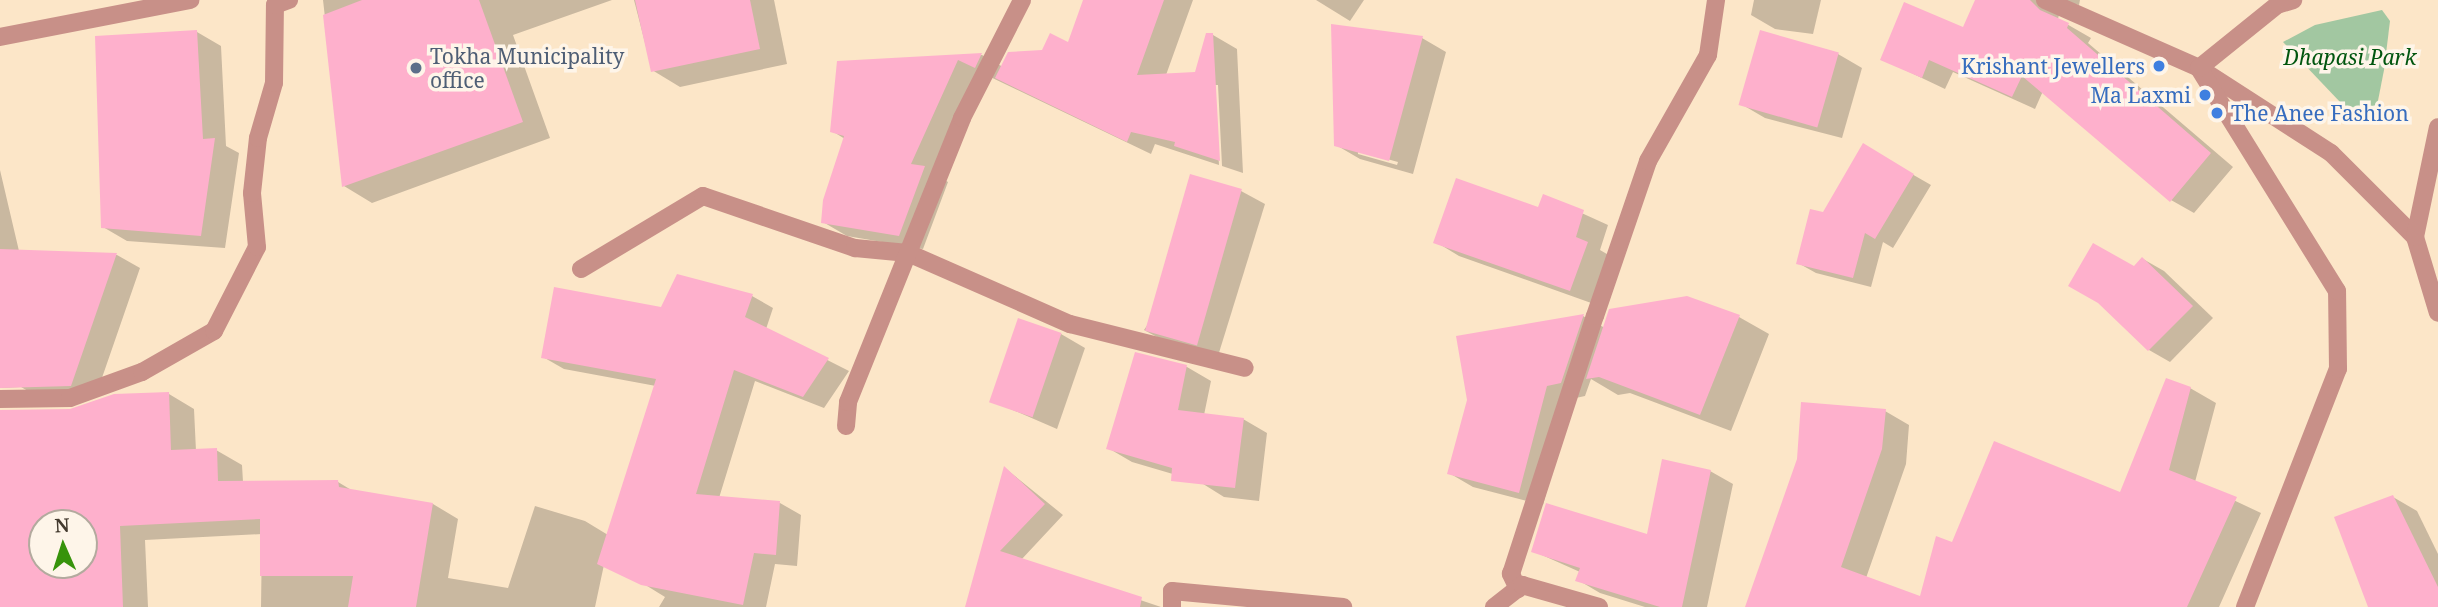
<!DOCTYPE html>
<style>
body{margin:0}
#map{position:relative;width:2438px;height:607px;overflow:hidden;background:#fce6c8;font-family:"Noto Serif",serif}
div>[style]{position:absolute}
.green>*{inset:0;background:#a2c7a1}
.shadow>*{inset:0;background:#0003}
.building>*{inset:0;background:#feb0cc;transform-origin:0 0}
.minor>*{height:18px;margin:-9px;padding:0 9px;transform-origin:9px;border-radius:9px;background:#c89088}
.dots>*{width:19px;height:19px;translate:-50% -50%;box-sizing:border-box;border:4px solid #fef5e9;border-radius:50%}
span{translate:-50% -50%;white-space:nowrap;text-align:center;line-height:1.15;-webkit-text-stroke:7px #fef5e9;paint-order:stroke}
.service-label{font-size:21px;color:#4e5e75}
.left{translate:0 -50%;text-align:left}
.park-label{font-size:21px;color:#01560f;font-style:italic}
.shop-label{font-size:21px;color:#366cbe}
.right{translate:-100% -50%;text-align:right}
.north{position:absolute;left:28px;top:509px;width:70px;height:70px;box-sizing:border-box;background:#fef5e9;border:2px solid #b3aa9e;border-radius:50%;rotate:357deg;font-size:19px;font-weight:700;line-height:28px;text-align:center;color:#433a2e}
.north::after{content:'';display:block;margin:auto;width:24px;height:32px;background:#37930b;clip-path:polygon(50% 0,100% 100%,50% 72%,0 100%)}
</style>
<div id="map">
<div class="green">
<div style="clip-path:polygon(2382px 10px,2390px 21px,2384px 70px,2375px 116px,2360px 123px,2283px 42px,2315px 25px)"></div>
</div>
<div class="shadow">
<div style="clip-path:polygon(323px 0,612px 0,513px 35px,550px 138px,372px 203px,344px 186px)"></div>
<div style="clip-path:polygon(634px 0,774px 0,787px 64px,680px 87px,652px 70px)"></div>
<div style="clip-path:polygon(1085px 0,1193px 0,1166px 75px,1196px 73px,1213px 35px,1237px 49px,1243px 173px,1222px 166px,1218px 85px,1214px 85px,1219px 165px,1155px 144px,1151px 154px,982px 73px,936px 175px,948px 182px,923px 249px,847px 236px,823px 222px,845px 139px,832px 131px,838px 63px,982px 55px,1003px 67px,1069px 45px)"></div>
<div style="clip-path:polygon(1316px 0,1364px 0,1350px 21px)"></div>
<div style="clip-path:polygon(1754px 0,1821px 0,1813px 34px,1775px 29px,1751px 15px)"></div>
<div style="clip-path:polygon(1977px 0,2080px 0,2079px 5px,2062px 2px,2058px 19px,2091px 38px,2088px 43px,2233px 167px,2194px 213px,2171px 200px,2043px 91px,2035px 109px,1953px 72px,1945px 89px,1882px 59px,1964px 29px)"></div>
<div style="clip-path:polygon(197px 32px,221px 46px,226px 146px,239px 153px,225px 248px,127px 241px,103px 227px)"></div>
<div style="clip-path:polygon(evenodd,1422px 38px,1446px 52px,1413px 174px,1360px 159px,1336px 145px,1422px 38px,1358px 151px,1398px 162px,1397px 165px,1358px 154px,1358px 151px)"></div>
<div style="clip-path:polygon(1838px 54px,1862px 68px,1842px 138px,1765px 118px,1741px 104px)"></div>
<div style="clip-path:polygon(1863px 146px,1931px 185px,1893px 248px,1883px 242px,1871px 287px,1816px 273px,1798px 263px)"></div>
<div style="clip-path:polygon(0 170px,19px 251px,117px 255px,140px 268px,95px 398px,44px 400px,21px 387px,0 388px)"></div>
<div style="clip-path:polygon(1241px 191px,1265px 204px,1218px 356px,1168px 343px,1144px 330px)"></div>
<div style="clip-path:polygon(1544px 196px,1608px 225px,1600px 250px,1612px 257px,1594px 304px,1459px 256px,1436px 242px,1539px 209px)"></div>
<div style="clip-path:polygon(2143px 259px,2164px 271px,2213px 318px,2170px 362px,2149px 350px)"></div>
<div style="clip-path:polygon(evenodd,752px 296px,773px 308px,766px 329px,849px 371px,824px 408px,755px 381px,719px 498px,780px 503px,801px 515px,797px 566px,775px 564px,766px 607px,659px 607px,665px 597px,605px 560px,595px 607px,261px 607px,262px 534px,145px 540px,148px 607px,0 607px,0 476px,70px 411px,169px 394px,194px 409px,196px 451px,216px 450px,242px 465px,243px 482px,338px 482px,353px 491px,433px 504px,458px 519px,448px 578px,508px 588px,535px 506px,585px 521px,608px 535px,656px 386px,564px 369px,543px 357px,662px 309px,752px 296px,42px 523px,84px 523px,84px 565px,42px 565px,42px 523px)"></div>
<div style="clip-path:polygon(1583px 316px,1605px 328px,1739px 317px,1769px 334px,1731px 431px,1630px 393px,1618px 395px,1591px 379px,1585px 396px,1571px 399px,1543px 505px,1473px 487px,1449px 473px)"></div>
<div style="clip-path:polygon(1061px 334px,1085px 348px,1057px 429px,992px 401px)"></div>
<div style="clip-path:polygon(1137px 354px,1187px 367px,1211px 381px,1204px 415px,1243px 419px,1267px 433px,1259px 501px,1224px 497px,1200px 482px,1132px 462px,1108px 448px)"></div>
<div style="clip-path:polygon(2190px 388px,2216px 403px,2195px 482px,2261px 513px,2219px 607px,1919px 607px,1953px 544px,2121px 494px)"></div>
<div style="clip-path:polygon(1885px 411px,1909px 425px,1906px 464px,1866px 578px,1907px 607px,1746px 607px)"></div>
<div style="clip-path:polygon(1005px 468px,1063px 515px,1021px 560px,1161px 607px,967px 607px)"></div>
<div style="clip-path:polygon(1710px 471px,1733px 484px,1707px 607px,1645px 607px,1600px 593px,1578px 580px,1580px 572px,1533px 551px,1648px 536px)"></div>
<div style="clip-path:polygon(2393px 497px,2417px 511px,2438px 554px,2438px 607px,2370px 607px)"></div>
</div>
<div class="building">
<div style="clip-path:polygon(362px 0,479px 0,523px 122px,342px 187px,323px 15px)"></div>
<div style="clip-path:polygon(635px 0,750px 0,760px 49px,651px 72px)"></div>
<div style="clip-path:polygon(1083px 0,1164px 0,1137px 75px,1195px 72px,1206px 33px,1213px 33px,1220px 161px,1174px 146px,1175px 142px,1131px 132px,1127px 142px,995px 78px,1008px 52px,1042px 50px,1050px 33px,1068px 42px)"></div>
<div style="clip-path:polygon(1975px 0,2030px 0,2040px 10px,2069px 23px,2067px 28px,2211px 153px,2170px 202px,2022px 76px,2012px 97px,1929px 60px,1922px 78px,1880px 60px,1904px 2px,1963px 27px)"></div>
<div style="clip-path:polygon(1331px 24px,1423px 36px,1389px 161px,1334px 146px)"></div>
<div style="clip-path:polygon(197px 30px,203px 139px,215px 138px,201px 236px,101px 228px,95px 36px)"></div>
<div style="left:1760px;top:30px;width:82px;height:78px;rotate:16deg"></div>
<div style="clip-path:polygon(982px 53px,975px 68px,958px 60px,911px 164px,925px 166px,899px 236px,821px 223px,823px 200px,844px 136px,830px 132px,837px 61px)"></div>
<div style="clip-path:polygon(1863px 143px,1914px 174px,1875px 239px,1865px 233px,1853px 278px,1796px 264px,1810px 209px,1823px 212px)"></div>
<div style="left:1190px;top:174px;width:54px;height:163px;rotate:16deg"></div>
<div style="clip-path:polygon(1456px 178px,1538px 207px,1543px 194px,1584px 210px,1576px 237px,1588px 242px,1570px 291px,1433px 243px)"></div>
<div style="clip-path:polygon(2093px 243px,2134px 266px,2142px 257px,2193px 306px,2148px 351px,2098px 303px,2068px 286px)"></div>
<div style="clip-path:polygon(0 249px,117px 253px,71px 386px,0 388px)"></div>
<div style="clip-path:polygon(677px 274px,753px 294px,745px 317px,829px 358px,803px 397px,734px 370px,696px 494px,780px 501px,776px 555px,754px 553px,743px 605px,641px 585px,597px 564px,656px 379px,541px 358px,554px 287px,661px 307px)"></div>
<div style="clip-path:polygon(1687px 296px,1740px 315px,1700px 415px,1599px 377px,1586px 379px,1609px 309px)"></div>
<div style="clip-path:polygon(1584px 314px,1561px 383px,1547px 386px,1519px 493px,1447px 474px,1467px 400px,1456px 336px)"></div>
<div style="left:1018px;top:318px;width:46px;height:89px;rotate:19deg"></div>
<div style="clip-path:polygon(1135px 352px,1187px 365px,1178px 410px,1244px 418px,1235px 488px,1171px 481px,1172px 468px,1106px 449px)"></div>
<div style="clip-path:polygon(2166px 378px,2191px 387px,2169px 470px,2237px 497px,2187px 607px,1745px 607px,1797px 459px,1801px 402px,1886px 409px,1882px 449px,1841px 567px,1920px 596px,1936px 536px,1952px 542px,1994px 441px,2120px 492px)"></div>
<div style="clip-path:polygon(evenodd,169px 392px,171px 450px,217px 448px,218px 481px,338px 480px,339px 487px,433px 503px,416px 607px,348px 607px,353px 576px,260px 576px,260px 519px,120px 526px,123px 607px,0 607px,0 410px,70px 409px,114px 394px,169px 392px,42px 523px,84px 523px,84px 565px,42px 565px,42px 523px)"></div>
<div style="clip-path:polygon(1662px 459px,1711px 470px,1682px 607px,1660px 607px,1575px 581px,1580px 568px,1531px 552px,1546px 503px,1647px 534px)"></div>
<div style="clip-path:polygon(1004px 466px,1045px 504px,1000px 551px,1142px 597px,1140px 607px,965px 607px)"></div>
<div style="clip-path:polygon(2393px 495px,2438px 587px,2438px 607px,2368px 607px,2334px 517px)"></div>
</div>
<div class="minor">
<div style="left:2045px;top:0;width:168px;rotate:23.8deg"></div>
<div style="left:2199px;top:68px;width:157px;rotate:32.8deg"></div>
<div style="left:2331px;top:153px;width:119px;rotate:45deg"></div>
<div style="left:2415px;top:237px;width:79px;rotate:73.2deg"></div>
<div style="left:0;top:37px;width:194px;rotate:-11deg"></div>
<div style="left:2415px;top:237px;width:112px;rotate:-78.2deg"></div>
<div style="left:581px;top:269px;width:142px;rotate:-30.9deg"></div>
<div style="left:703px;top:196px;width:161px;rotate:18.9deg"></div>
<div style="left:855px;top:248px;width:53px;rotate:5.4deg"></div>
<div style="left:908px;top:253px;width:177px;rotate:23.7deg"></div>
<div style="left:1070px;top:324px;width:180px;rotate:14.1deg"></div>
<div style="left:0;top:399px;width:70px;rotate:-0.8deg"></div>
<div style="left:70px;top:398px;width:77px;rotate:-19.9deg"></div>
<div style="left:142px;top:372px;width:83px;rotate:-29.7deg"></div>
<div style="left:214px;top:331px;width:94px;rotate:-62.9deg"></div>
<div style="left:257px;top:247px;width:54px;rotate:-95.3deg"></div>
<div style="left:252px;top:193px;width:55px;rotate:-83.8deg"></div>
<div style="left:258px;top:138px;width:57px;rotate:-73.8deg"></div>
<div style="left:274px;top:83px;width:78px;rotate:-89.3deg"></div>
<div style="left:275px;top:5px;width:15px;rotate:-20deg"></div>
<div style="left:846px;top:426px;width:24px;rotate:-85deg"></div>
<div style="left:848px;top:402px;width:306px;rotate:-68.1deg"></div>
<div style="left:962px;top:118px;width:132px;rotate:-63deg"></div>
<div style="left:1518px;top:589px;width:17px;rotate:-115deg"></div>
<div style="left:1511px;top:574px;width:271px;rotate:-72deg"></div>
<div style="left:1595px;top:316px;width:164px;rotate:-71.1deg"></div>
<div style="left:1648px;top:161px;width:122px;rotate:-60.5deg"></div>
<div style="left:1708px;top:55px;width:56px;rotate:-81.7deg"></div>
<div style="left:1172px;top:607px;width:16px;rotate:-90deg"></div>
<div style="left:1172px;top:591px;width:172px;rotate:5.3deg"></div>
<div style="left:1494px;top:607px;width:36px;rotate:-38deg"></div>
<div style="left:1522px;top:585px;width:80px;rotate:15.9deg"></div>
<div style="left:2245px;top:607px;width:256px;rotate:-68.7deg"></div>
<div style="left:2338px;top:369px;width:78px;rotate:-90.7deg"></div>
<div style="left:2337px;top:291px;width:262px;rotate:-121.8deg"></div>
<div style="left:2199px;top:68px;width:100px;rotate:-38.9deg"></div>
<div style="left:2277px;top:5px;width:17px;rotate:-17deg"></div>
</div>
<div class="dots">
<div style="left:2159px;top:66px;background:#3f7fe0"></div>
<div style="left:416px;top:68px;background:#5c6f8a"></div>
<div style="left:2205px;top:95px;background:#3f7fe0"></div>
<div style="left:2217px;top:113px;background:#3f7fe0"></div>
</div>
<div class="service-label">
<span class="left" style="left:430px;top:68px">Tokha Municipality<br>office</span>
</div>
<div class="park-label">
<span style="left:2350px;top:57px">Dhapasi Park</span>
</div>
<div class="shop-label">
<span class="right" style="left:2145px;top:66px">Krishant Jewellers</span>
<span class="right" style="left:2191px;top:95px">Ma Laxmi</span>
<span class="left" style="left:2231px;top:113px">The Anee Fashion</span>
</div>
<div class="north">N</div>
</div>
